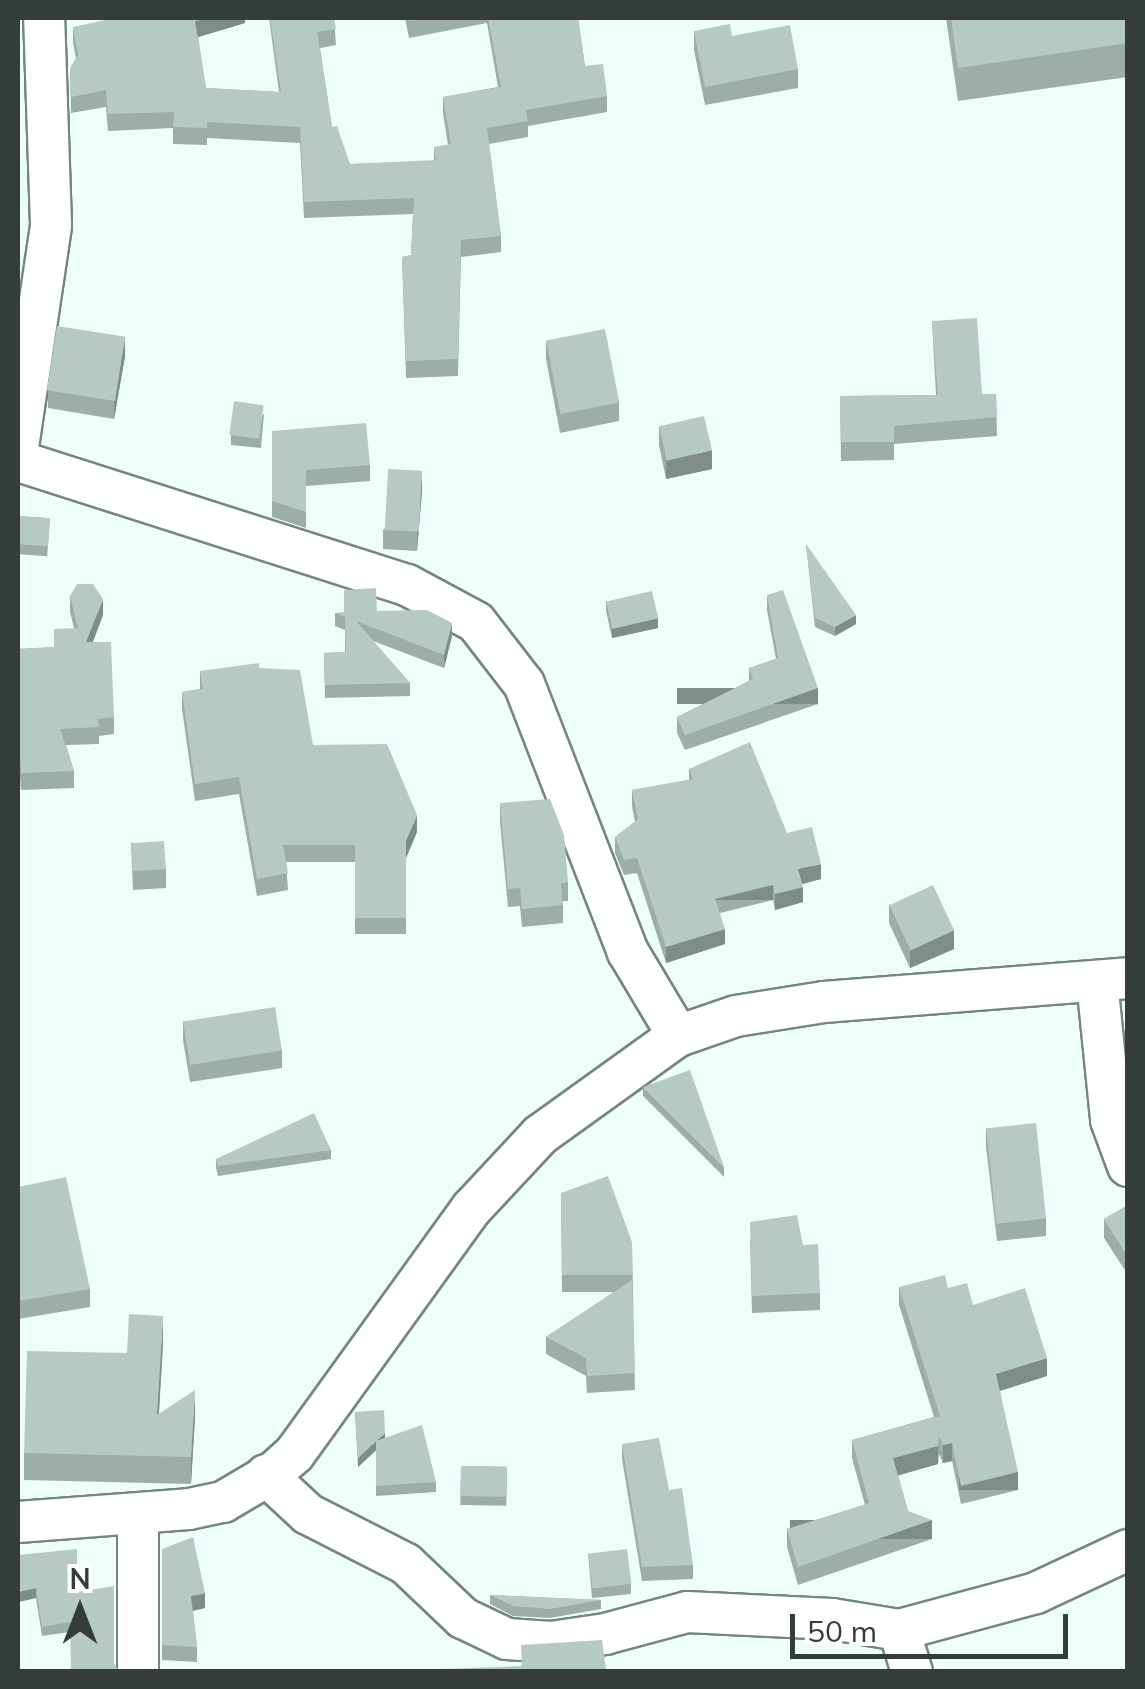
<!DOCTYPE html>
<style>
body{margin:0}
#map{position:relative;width:1145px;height:1689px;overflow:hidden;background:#eefffb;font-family:Mulish,sans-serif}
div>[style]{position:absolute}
.roads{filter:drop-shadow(2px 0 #738681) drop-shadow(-2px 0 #738681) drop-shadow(0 2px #738681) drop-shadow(0 -2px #738681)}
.minor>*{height:40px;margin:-20px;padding:0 20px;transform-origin:20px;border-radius:20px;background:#fff}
.wall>*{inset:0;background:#9daea9;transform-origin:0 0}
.shaded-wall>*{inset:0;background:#7f8d8a;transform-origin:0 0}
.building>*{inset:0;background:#b6cac5;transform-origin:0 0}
span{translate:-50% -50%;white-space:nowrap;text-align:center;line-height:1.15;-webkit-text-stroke:10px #fff;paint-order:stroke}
.frame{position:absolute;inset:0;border:20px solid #353d3b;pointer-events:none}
.north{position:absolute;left:30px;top:1559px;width:100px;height:100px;-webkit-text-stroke:8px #fff;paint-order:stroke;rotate:0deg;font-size:28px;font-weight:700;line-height:40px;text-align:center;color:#353d3b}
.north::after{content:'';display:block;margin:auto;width:35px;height:45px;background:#353d3b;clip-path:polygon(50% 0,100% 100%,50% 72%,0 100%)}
.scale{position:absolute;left:790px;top:1614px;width:278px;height:45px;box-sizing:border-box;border:5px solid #353d3b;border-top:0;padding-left:12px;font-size:30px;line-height:35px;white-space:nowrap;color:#353d3b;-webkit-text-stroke:8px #fff;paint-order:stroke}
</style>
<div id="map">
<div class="roads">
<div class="minor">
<div style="left:18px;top:447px;width:224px;rotate:-81.5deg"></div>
<div style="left:51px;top:225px;width:207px;rotate:-91.9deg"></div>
<div style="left:18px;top:461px;width:408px;rotate:17.7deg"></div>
<div style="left:407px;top:585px;width:78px;rotate:28.2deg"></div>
<div style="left:476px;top:622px;width:78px;rotate:52.3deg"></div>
<div style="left:524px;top:684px;width:287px;rotate:68.8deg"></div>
<div style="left:628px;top:952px;width:98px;rotate:59.2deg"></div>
<div style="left:1097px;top:981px;width:140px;rotate:84.2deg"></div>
<div style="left:1111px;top:1120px;width:49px;rotate:69.7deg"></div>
<div style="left:266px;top:1475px;width:57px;rotate:42.9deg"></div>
<div style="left:308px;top:1514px;width:110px;rotate:27deg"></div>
<div style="left:406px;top:1564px;width:79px;rotate:43.5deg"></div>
<div style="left:463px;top:1618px;width:49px;rotate:25.5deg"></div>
<div style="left:507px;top:1639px;width:44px;rotate:3.9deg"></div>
<div style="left:551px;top:1642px;width:55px;rotate:-8.4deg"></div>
<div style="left:605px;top:1634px;width:85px;rotate:-15deg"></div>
<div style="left:687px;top:1612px;width:145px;rotate:2.8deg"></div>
<div style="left:832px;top:1619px;width:68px;rotate:9.3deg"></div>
<div style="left:899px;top:1630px;width:142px;rotate:-15.1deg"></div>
<div style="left:1036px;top:1593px;width:102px;rotate:-25.1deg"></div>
<div style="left:138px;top:1517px;width:155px;rotate:90deg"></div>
<div style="left:18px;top:1522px;width:171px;rotate:-4.3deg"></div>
<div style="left:189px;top:1509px;width:35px;rotate:-12deg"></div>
<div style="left:223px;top:1502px;width:59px;rotate:-30.5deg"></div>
<div style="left:274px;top:1472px;width:28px;rotate:-42deg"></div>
<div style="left:295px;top:1453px;width:302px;rotate:-54.2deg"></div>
<div style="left:472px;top:1208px;width:100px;rotate:-47deg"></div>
<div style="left:540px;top:1135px;width:170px;rotate:-35.7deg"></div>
<div style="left:678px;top:1036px;width:61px;rotate:-19deg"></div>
<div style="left:736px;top:1016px;width:89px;rotate:-9deg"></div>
<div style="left:824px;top:1002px;width:305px;rotate:-4.5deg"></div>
<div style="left:899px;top:1630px;width:44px;rotate:72.8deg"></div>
</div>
</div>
<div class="wall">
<div style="clip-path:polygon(245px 18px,245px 23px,198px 37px,206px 88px,279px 92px,269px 18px,334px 18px,336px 45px,320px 48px,332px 127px,350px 164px,434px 161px,434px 147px,448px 145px,443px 113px,443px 97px,498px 87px,487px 23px,409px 38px,405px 18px,578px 18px,585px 66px,607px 96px,607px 112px,528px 126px,528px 137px,489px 144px,501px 236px,501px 252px,461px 257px,458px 376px,406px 378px,402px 257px,411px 255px,413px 214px,304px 218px,300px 143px,207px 138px,207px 145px,173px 144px,173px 128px,108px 131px,106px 107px,71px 113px,70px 69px,76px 58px,73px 43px,73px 27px)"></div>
<div style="clip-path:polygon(946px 18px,1128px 18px,1128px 77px,958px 101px)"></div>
<div style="clip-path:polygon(694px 31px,732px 36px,798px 69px,798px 88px,705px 105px,694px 50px)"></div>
<div style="clip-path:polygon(932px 321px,982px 394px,996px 394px,997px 436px,894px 444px,894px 460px,841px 461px,840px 396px,936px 395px)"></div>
<div style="clip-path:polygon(546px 341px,619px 403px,619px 421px,560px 433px,546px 359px)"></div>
<div style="clip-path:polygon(125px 356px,114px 419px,48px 408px,48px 390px)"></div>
<div style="clip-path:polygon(264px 414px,261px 448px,231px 445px,231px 435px)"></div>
<div style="clip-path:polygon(659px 427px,712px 469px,666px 479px,659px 445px)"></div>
<div style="clip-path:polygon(272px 431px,370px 465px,370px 481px,306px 486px,306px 528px,272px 517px)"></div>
<div style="clip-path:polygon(422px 490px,417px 551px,383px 549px,383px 530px)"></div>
<div style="left:18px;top:516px;width:32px;height:38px;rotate:4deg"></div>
<div style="clip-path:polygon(806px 544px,856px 624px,835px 636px,815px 627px)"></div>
<div style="clip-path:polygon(767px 595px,818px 704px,685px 750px,677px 733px,677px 717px,749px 681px,749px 668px,776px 659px,767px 610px)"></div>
<div style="clip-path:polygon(70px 596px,103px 615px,93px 642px,114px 717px,114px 734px,99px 736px,99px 744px,66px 745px,74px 771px,74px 788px,21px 790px,18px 753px,18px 649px,54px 647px,74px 628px,70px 612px)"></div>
<div style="clip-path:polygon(606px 601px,658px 628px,612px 638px,606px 611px)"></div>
<div style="clip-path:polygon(377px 611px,452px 636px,444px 668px,373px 641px,410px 683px,410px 696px,325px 698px,324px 653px,345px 652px,345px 630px,335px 626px,335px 613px)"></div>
<div style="clip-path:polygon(259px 668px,313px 745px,417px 832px,406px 858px,406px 934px,355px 934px,355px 862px,286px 862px,288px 890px,257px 896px,239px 794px,195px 801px,182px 709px,182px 692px,200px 689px,200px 671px)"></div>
<div style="clip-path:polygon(689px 769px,787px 833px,821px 879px,802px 884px,803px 902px,775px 910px,773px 900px,720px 913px,725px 944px,666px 963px,637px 873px,624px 875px,615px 853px,615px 837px,635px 822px,632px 806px,632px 790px,689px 780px)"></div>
<div style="clip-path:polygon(500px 803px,568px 882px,568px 901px,563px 901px,563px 923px,522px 927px,520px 906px,508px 907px,500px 822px)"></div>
<div style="clip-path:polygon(131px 842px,166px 869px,166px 888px,133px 890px)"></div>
<div style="clip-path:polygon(889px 904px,954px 949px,910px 968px,889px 923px)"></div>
<div style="clip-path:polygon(183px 1021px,282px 1050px,282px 1068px,190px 1082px,183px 1040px)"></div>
<div style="clip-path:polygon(643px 1087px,724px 1167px,724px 1177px,643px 1096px)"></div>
<div style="clip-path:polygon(986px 1128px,1046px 1218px,1046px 1236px,997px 1241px,986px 1146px)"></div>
<div style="clip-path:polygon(331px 1150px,331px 1159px,218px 1176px,216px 1168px,216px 1159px)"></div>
<div style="clip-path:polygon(18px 1187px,90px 1289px,90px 1307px,18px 1319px)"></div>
<div style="clip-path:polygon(561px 1193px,632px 1242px,635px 1390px,587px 1393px,586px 1376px,546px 1354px,546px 1337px,614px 1292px,562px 1292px)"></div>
<div style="clip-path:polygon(1128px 1205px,1128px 1275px,1104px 1238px,1104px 1219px)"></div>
<div style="clip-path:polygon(750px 1239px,803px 1245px,820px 1293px,820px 1310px,752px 1313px)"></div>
<div style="clip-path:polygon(899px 1287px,948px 1288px,973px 1305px,1047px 1376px,1000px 1391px,1018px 1490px,961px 1504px,952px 1461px,943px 1463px,939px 1454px,938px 1464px,898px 1475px,908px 1511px,932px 1539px,798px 1585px,787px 1547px,787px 1529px,865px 1505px,852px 1458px,852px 1440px,934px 1417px,899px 1305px)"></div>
<div style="clip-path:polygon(163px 1343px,159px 1414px,195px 1417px,191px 1484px,24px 1480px,24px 1453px,127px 1353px)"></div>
<div style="clip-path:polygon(355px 1412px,436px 1482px,436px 1492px,376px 1496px,376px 1450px,358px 1467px)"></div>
<div style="clip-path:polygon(622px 1444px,669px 1490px,693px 1565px,693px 1579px,642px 1581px,622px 1459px)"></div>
<div style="left:461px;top:1466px;width:46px;height:39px;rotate:1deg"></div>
<div style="clip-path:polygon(162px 1549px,205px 1608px,193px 1611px,197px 1647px,197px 1662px,162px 1660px)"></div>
<div style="clip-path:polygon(588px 1553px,631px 1584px,631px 1594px,592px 1598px)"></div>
<div style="clip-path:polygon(18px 1555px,77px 1592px,114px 1663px,70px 1632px,42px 1636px,36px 1598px,18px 1602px)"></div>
<div style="clip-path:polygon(490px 1595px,601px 1600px,601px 1609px,550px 1618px,513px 1616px,490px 1604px)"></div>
</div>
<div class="shaded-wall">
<div style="clip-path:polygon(208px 18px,245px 18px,245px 23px,195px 38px,195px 21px)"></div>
<div style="clip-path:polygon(125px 337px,125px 356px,114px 419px,114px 400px)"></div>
<div style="clip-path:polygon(712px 450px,712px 469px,666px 479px,666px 461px)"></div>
<div style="clip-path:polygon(422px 471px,422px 490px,417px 551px,417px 533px)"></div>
<div style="clip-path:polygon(103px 599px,103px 615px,86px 659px,86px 642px)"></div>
<div style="clip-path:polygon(856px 615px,856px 624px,835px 636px,835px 627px)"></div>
<div style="clip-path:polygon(658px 618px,658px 628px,612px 638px,612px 629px)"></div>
<div style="clip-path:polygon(452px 623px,452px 636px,444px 668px,444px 655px)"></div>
<div style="left:818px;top:688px;width:16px;height:141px;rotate:90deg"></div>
<div style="clip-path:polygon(417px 815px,417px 832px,406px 858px,406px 841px)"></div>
<div style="clip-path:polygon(821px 864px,821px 879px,798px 885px,798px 869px)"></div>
<div style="left:773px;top:885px;width:15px;height:60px;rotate:90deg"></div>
<div style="clip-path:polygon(803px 887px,803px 902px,775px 910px,775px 894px)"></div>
<div style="clip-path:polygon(725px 929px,725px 944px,666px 963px,666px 947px)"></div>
<div style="clip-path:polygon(954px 930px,954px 949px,910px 968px,910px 950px)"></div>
<div style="clip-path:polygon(163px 1316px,163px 1343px,157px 1442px,157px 1415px)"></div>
<div style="clip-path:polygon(1047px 1358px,1047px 1376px,996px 1392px,996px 1374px)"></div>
<div style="clip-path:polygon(195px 1390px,195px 1417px,191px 1484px,191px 1457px)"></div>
<div style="clip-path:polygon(385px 1433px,385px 1442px,358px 1467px,358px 1458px)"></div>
<div style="clip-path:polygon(952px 1443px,952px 1461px,943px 1463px,943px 1445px)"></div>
<div style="clip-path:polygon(938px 1446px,938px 1464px,893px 1477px,893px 1458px)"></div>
<div style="left:1018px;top:1472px;width:18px;height:59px;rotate:90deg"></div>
<div style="left:932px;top:1520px;width:19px;height:142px;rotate:90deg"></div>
<div style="clip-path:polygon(36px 1588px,36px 1598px,18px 1602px,18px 1592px)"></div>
<div style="clip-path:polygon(205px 1593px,205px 1608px,191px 1611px,191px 1596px)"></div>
</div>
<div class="building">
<div style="clip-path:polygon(114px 18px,208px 18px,195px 21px,206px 88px,281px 92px,270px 18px,334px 18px,336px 29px,317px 32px,332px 127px,337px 126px,350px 164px,436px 160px,434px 147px,451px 144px,443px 97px,501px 87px,488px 18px,578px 18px,585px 66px,603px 64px,607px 96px,526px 110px,528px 121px,487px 128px,501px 236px,461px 240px,458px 359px,406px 361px,402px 257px,411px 255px,414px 198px,304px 202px,300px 127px,207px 122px,207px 128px,173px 127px,174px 112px,108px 114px,106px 90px,71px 97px,70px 69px,78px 55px,73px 27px)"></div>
<div style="clip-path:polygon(409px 18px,429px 18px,409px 21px)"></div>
<div style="clip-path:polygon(951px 18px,1128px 18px,1128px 43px,958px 68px)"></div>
<div style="clip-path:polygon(730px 24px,732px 36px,790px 25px,798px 69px,705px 87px,694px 31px)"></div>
<div style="clip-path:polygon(977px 318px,982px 394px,996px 394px,997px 417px,894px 426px,894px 442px,841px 442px,840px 396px,938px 395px,932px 321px)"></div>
<div style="left:57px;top:326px;width:69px;height:65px;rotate:9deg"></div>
<div style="left:605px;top:329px;width:75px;height:60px;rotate:79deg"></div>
<div style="left:234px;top:401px;width:30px;height:34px;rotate:8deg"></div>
<div style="left:704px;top:416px;width:35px;height:46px;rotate:77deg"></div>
<div style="clip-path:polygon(366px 423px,370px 465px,306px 470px,306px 512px,272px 501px,272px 431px)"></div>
<div style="left:388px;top:469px;width:34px;height:61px;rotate:3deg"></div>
<div style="left:18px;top:516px;width:32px;height:28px;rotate:4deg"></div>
<div style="clip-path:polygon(806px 544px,856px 615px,835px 627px,815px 618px)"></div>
<div style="clip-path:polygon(77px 584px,93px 584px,103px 599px,86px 642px,111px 642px,114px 717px,98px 719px,99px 727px,60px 729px,74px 771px,21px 773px,18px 736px,18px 649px,54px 647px,54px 629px,78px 628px,70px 596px)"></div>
<div style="clip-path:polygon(376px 588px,377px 611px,427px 610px,452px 623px,444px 655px,356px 621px,410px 683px,325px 685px,324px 653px,346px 652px,345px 617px,335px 613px,344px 612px,344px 590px)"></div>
<div style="clip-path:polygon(783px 590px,818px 688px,685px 735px,677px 717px,753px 679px,749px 668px,778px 658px,767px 595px)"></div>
<div style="left:652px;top:591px;width:28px;height:47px;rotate:77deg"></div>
<div style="clip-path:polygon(259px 663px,259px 668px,300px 670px,313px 745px,387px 744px,417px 815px,406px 841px,406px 918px,355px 918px,355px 845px,283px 845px,288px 873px,257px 879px,239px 777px,195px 784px,182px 692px,203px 689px,200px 671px)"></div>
<div style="clip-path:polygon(750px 742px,787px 833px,812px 827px,821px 864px,798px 869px,803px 887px,775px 894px,773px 885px,715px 899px,725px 929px,666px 947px,637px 858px,624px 860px,615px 837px,638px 819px,632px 790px,693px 779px,689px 769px)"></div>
<div style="clip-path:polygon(550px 799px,564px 835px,568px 882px,561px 883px,563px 905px,522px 909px,520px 888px,508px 889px,500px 803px)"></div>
<div style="left:164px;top:841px;width:28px;height:33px;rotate:86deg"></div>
<div style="left:933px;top:885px;width:50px;height:48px;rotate:65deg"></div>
<div style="left:275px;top:1007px;width:44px;height:93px;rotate:81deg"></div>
<div style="clip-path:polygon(690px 1070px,724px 1167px,643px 1087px)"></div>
<div style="clip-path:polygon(314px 1113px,331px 1150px,218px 1166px,216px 1159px)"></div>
<div style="left:1036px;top:1123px;width:96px;height:50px;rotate:84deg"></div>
<div style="clip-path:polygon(608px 1176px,632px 1242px,632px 1275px,562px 1275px,561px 1193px)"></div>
<div style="clip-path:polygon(66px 1177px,90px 1289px,18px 1301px,18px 1187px)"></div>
<div style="clip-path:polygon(1128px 1205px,1128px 1257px,1104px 1219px)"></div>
<div style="clip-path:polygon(797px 1215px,803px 1245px,818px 1244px,820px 1293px,752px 1296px,750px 1222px)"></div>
<div style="clip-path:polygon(945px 1275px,948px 1288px,967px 1283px,973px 1305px,1025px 1288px,1047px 1358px,996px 1374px,1018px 1472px,961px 1486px,952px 1443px,943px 1445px,939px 1436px,938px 1446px,893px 1458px,908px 1511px,932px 1520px,798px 1567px,787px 1529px,869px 1503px,852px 1440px,940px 1416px,899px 1287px)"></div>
<div style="clip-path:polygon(632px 1280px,635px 1373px,587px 1376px,586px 1358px,546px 1337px)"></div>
<div style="clip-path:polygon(129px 1314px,163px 1316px,157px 1415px,195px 1390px,191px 1457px,24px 1453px,27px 1351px,127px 1353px)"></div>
<div style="clip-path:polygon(384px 1410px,385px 1433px,358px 1458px,355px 1412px)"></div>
<div style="clip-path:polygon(422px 1425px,436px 1482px,376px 1486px,376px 1441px)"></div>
<div style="clip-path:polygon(659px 1438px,669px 1490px,682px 1488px,693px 1565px,642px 1567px,622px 1444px)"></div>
<div style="left:461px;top:1466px;width:46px;height:30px;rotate:1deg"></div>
<div style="clip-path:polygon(193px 1537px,205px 1593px,191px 1596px,197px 1647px,162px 1645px,162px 1549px)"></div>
<div style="clip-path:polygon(77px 1549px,77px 1592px,114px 1586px,114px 1663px,119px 1672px,71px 1672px,70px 1622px,42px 1627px,36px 1588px,18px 1592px,18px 1555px)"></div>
<div style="left:627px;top:1549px;width:35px;height:39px;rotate:83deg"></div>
<div style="clip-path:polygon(490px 1595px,601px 1600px,550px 1609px,513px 1606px)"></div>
<div style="clip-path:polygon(602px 1640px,606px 1669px,609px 1672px,417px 1672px,416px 1670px,522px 1666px,521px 1645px)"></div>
</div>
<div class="frame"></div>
<div class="north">N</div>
<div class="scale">50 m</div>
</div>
